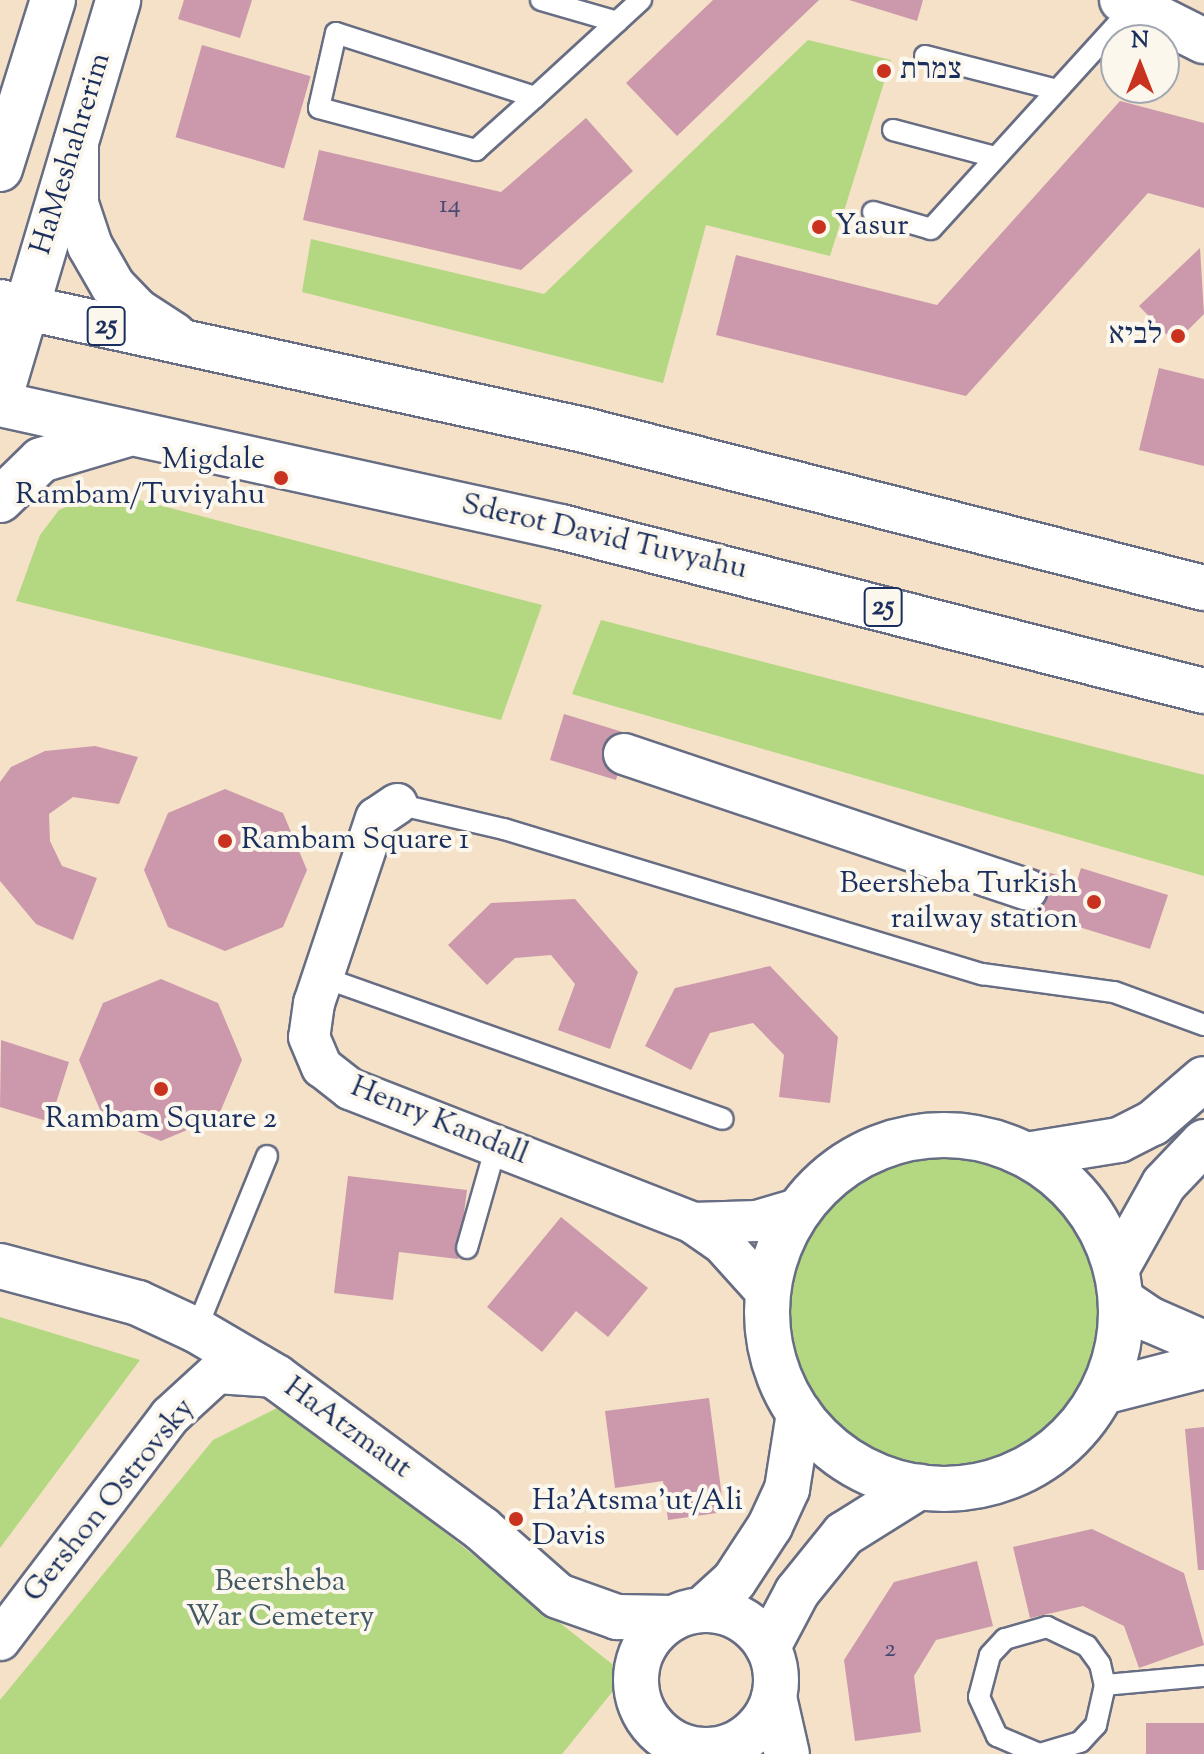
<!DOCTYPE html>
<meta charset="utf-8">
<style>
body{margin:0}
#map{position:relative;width:1204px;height:1754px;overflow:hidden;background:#f4e1c7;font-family:"Sorts Mill Goudy","Frank Ruhl Libre",serif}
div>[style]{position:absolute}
.green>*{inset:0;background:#b3d881}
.round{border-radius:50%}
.building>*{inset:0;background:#cb99ab;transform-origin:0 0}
.roads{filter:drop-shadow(2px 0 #676d83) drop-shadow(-2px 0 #676d83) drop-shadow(0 2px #676d83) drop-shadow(0 -2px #676d83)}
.lane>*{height:20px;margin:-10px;padding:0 10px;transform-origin:10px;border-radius:10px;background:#fff}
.street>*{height:40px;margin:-20px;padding:0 20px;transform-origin:20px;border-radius:20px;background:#fff}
.secondary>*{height:44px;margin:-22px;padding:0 22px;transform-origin:22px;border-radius:22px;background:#fff}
.secondary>.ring{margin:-22px;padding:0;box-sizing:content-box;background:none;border:44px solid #fff;border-radius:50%}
.highway>*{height:44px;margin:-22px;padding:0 22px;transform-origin:22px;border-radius:22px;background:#fff}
.dots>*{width:22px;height:22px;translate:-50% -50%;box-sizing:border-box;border:4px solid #fbf7ec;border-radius:50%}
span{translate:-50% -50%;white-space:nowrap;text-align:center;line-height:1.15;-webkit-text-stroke:8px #fbf7ec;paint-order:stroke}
.number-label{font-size:26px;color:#474a71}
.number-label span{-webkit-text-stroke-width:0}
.shield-label span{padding:2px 6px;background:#fbf7ec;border:2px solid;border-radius:6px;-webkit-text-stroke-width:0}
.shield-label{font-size:28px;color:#1b2f5e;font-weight:700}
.poi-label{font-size:30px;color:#1b2f5e}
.left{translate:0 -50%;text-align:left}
.right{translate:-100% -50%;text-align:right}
.street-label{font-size:30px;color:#1b2f5e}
.park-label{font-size:30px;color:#415967}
.north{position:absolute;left:1100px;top:24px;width:80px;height:80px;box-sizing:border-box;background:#fbf7ec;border:2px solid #a1a7b3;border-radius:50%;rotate:0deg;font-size:22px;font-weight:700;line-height:32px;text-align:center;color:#1b2f5e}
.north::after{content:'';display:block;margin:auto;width:28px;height:36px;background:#c8321e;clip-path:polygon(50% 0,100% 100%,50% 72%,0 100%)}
</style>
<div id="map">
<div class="green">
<div style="clip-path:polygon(808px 40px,891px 60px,830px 256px,706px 225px,663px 383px,302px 292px,311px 239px,544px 294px)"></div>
<div style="clip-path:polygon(105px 491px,542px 605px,501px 720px,16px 601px,40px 535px,59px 510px)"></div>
<div style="clip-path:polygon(601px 620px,1204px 775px,1204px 876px,572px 694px)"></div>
<div class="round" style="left:785px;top:1153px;width:318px;height:318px"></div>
<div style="clip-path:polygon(0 1317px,140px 1360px,0 1548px)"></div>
<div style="clip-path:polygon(283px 1405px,626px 1675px,562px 1754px,0 1754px,0 1700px,213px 1440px)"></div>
</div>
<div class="building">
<div style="clip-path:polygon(184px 0,252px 0,240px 38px,178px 19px)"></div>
<div style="clip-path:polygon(713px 0,819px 0,677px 136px,626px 83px)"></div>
<div style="clip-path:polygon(849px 0,923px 0,917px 21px)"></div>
<div style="left:202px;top:45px;width:113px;height:96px;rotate:16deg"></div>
<div style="clip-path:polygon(1120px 101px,1204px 123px,1204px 208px,1148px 193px,966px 396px,716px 335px,736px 255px,937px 305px)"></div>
<div style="clip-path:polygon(586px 118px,633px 171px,521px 270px,303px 220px,319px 150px,501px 192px)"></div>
<div style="clip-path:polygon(1200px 248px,1204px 314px,1175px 343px,1139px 306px)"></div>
<div style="clip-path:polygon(1159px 368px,1204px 379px,1204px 466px,1139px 450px)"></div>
<div style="left:564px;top:714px;width:69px;height:48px;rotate:17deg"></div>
<div style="clip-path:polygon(95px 746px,138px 757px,119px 804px,73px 797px,49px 814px,50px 841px,62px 866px,97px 878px,73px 940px,36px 924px,0 881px,0 782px,11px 767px,45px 751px)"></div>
<div style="clip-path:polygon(225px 789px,283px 813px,307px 870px,283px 927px,225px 951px,168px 927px,144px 870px,168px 813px)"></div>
<div style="clip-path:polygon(1034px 868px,1077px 881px,1081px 868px,1168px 895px,1150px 949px,1021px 909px)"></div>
<div style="clip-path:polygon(575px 899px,638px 972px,610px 1049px,558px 1030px,575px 984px,551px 955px,515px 958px,487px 985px,448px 945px,491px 903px)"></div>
<div style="clip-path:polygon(770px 966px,838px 1037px,830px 1103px,779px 1097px,784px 1055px,753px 1023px,710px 1033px,691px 1070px,645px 1046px,675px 988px)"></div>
<div style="clip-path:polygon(161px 979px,218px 1003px,242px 1060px,218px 1117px,161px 1141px,103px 1117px,79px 1060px,103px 1003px)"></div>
<div style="clip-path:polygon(1px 1040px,69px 1062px,50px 1122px,0 1107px)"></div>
<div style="clip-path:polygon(348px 1176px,467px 1190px,458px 1259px,399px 1252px,393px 1300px,334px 1293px)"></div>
<div style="clip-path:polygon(561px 1217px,648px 1288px,608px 1337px,576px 1311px,542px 1352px,487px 1307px)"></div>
<div style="clip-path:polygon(709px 1398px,724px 1512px,668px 1520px,663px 1481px,615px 1488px,605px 1411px)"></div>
<div style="clip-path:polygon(1204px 1427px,1204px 1570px,1198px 1570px,1185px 1429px)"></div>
<div style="clip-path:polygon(1092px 1529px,1184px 1573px,1204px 1645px,1139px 1668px,1124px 1626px,1083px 1606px,1030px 1618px,1013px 1547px)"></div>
<div style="clip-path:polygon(977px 1561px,993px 1626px,936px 1640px,914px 1676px,921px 1732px,855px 1741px,844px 1660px,894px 1582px)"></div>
<div style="left:1204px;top:1723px;width:31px;height:58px;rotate:90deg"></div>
</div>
<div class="roads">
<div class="lane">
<div style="left:541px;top:0;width:79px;rotate:16.1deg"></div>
<div style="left:925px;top:56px;width:136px;rotate:14.4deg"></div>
<div style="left:535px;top:97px;width:209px;rotate:-162.2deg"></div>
<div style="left:336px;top:33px;width:77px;rotate:102.8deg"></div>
<div style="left:319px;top:108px;width:163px;rotate:15deg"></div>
<div style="left:476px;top:150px;width:79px;rotate:-41.9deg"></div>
<div style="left:535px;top:97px;width:144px;rotate:-42.5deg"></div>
<div style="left:893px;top:130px;width:106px;rotate:14.8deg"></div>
<div style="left:873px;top:212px;width:60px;rotate:16.3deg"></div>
<div style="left:931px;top:229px;width:302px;rotate:-47.7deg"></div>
<div style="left:397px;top:804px;width:110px;rotate:13.2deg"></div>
<div style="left:504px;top:829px;width:500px;rotate:16.9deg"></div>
<div style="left:982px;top:974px;width:133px;rotate:7.8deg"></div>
<div style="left:1114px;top:992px;width:96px;rotate:20.1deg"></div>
<div style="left:322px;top:977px;width:425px;rotate:19.5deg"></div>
<div style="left:467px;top:1248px;width:106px;rotate:-74.1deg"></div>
<div style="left:196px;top:1330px;width:188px;rotate:-67.8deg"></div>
<div style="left:1105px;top:1685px;width:99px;rotate:-5.2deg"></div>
<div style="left:1039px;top:1754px;width:46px;rotate:-156.8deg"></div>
<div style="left:997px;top:1736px;width:43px;rotate:-114.8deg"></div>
<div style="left:979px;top:1697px;width:43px;rotate:-75.3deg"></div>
<div style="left:990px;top:1655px;width:22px;rotate:-47deg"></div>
<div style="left:1005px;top:1639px;width:44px;rotate:-15.9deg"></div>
<div style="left:1047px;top:1627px;width:44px;rotate:25.4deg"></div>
<div style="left:1087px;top:1646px;width:22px;rotate:54deg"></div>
<div style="left:1100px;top:1664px;width:22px;rotate:77deg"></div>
<div style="left:1105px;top:1685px;width:41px;rotate:102.7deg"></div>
<div style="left:1096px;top:1725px;width:23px;rotate:133deg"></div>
<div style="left:1080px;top:1742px;width:42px;rotate:163.3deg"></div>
</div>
<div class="street">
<div style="left:624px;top:754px;width:425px;rotate:18.6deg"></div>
<div style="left:397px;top:804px;width:25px;rotate:146deg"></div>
<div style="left:376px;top:818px;width:195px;rotate:108.5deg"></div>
<div style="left:314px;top:1003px;width:34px;rotate:98deg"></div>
<div style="left:309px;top:1037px;width:33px;rotate:67deg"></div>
<div style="left:322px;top:1067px;width:36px;rotate:38deg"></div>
<div style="left:350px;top:1089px;width:368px;rotate:21.3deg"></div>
<div style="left:693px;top:1223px;width:37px;rotate:35deg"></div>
<div style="left:723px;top:1244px;width:67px;rotate:48deg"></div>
<div style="left:693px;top:1223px;width:64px;rotate:-1.8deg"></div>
<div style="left:757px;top:1221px;width:46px;rotate:-16.5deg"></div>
<div style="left:0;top:1640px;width:281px;rotate:-52.8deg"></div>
<div style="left:170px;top:1416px;width:64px;rotate:-42.5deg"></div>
<div style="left:217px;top:1373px;width:59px;rotate:3.9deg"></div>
</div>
<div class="secondary">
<div style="left:1122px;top:0;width:92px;rotate:26.6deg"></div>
<div style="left:0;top:169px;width:177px;rotate:-72.6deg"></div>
<div style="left:0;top:397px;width:414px;rotate:-73.4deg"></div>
<div class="ring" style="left:767px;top:1135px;width:310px;height:310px"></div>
<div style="left:1026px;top:1155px;width:94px;rotate:-9.2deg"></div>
<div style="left:1119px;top:1140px;width:38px;rotate:-27deg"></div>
<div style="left:1153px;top:1123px;width:67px;rotate:-40.8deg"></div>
<div style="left:0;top:1266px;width:143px;rotate:15deg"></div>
<div style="left:138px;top:1303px;width:64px;rotate:25deg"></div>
<div style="left:196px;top:1330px;width:93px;rotate:30.4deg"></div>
<div style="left:276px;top:1377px;width:256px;rotate:36.4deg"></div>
<div style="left:482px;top:1529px;width:101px;rotate:41.4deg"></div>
<div style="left:558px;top:1596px;width:63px;rotate:19.6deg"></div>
<div style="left:617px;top:1617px;width:56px;rotate:1deg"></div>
<div style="left:1117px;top:1268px;width:96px;rotate:-60.8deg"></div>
<div style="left:1164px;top:1184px;width:58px;rotate:-46.4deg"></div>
<div style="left:1121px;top:1300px;width:36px;rotate:34deg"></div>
<div style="left:1151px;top:1320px;width:58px;rotate:23.5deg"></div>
<div style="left:1103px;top:1392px;width:104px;rotate:-14.4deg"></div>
<div class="ring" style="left:636px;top:1610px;width:96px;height:96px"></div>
<div style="left:702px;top:1610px;width:43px;rotate:-42.2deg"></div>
<div style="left:734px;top:1581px;width:66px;rotate:-56.8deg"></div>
<div style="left:770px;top:1526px;width:41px;rotate:-65.3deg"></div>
<div style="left:787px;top:1489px;width:77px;rotate:-81deg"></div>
<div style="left:768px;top:1647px;width:62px;rotate:-62.2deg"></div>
<div style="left:797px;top:1592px;width:75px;rotate:-51deg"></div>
<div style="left:844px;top:1534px;width:89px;rotate:-32.1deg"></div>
<div style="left:774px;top:1697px;width:58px;rotate:77.2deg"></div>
</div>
<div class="highway">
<div style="left:76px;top:143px;width:61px;rotate:90deg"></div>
<div style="left:76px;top:204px;width:44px;rotate:71.6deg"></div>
<div style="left:90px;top:246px;width:46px;rotate:60.1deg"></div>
<div style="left:113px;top:286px;width:35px;rotate:46deg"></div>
<div style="left:137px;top:311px;width:44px;rotate:33deg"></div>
<div style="left:0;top:302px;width:598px;rotate:12.36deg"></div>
<div style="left:584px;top:430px;width:640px;rotate:14.3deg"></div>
<div style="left:0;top:404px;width:574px;rotate:12.37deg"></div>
<div style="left:561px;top:527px;width:664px;rotate:14.31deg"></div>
<div style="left:0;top:500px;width:57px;rotate:-44.3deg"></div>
<div style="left:41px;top:460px;width:88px;rotate:-16.6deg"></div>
</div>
</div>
<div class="dots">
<div style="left:884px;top:71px;background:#c8321e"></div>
<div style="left:819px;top:227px;background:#c8321e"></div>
<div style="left:1178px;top:336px;background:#c8321e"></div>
<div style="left:281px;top:478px;background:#c8321e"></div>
<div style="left:225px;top:841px;background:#c8321e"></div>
<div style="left:1094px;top:902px;background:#c8321e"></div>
<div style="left:161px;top:1089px;background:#c8321e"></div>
<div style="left:516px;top:1519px;background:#c8321e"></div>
</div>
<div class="number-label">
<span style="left:450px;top:206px">14</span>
<span style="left:890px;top:1650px">2</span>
</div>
<div class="shield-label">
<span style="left:106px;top:326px">25</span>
<span style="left:883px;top:607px">25</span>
</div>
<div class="poi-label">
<span class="left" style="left:900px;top:71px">צמרת</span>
<span class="left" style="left:835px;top:227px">Yasur</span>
<span class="right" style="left:1162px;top:336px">לביא</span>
<span class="right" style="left:265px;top:478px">Migdale<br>Rambam/Tuviyahu</span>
<span class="left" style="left:241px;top:841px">Rambam Square 1</span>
<span class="right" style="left:1078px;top:902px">Beersheba Turkish<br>railway station</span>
<span style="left:161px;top:1120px">Rambam Square 2</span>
<span class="left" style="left:532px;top:1519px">Ha'Atsma'ut/Ali<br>Davis</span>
</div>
<div class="street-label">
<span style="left:72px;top:154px;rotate:-73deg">HaMeshahrerim</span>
<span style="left:604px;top:538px;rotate:13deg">Sderot David Tuvyahu</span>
<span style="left:439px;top:1122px;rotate:22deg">Henry Kandall</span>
<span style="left:347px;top:1429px;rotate:36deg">HaAtzmaut</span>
<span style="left:110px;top:1501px;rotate:-51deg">Gershon Ostrovsky</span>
</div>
<div class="park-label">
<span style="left:280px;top:1600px">Beersheba<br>War Cemetery</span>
</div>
<div class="north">N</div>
</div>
